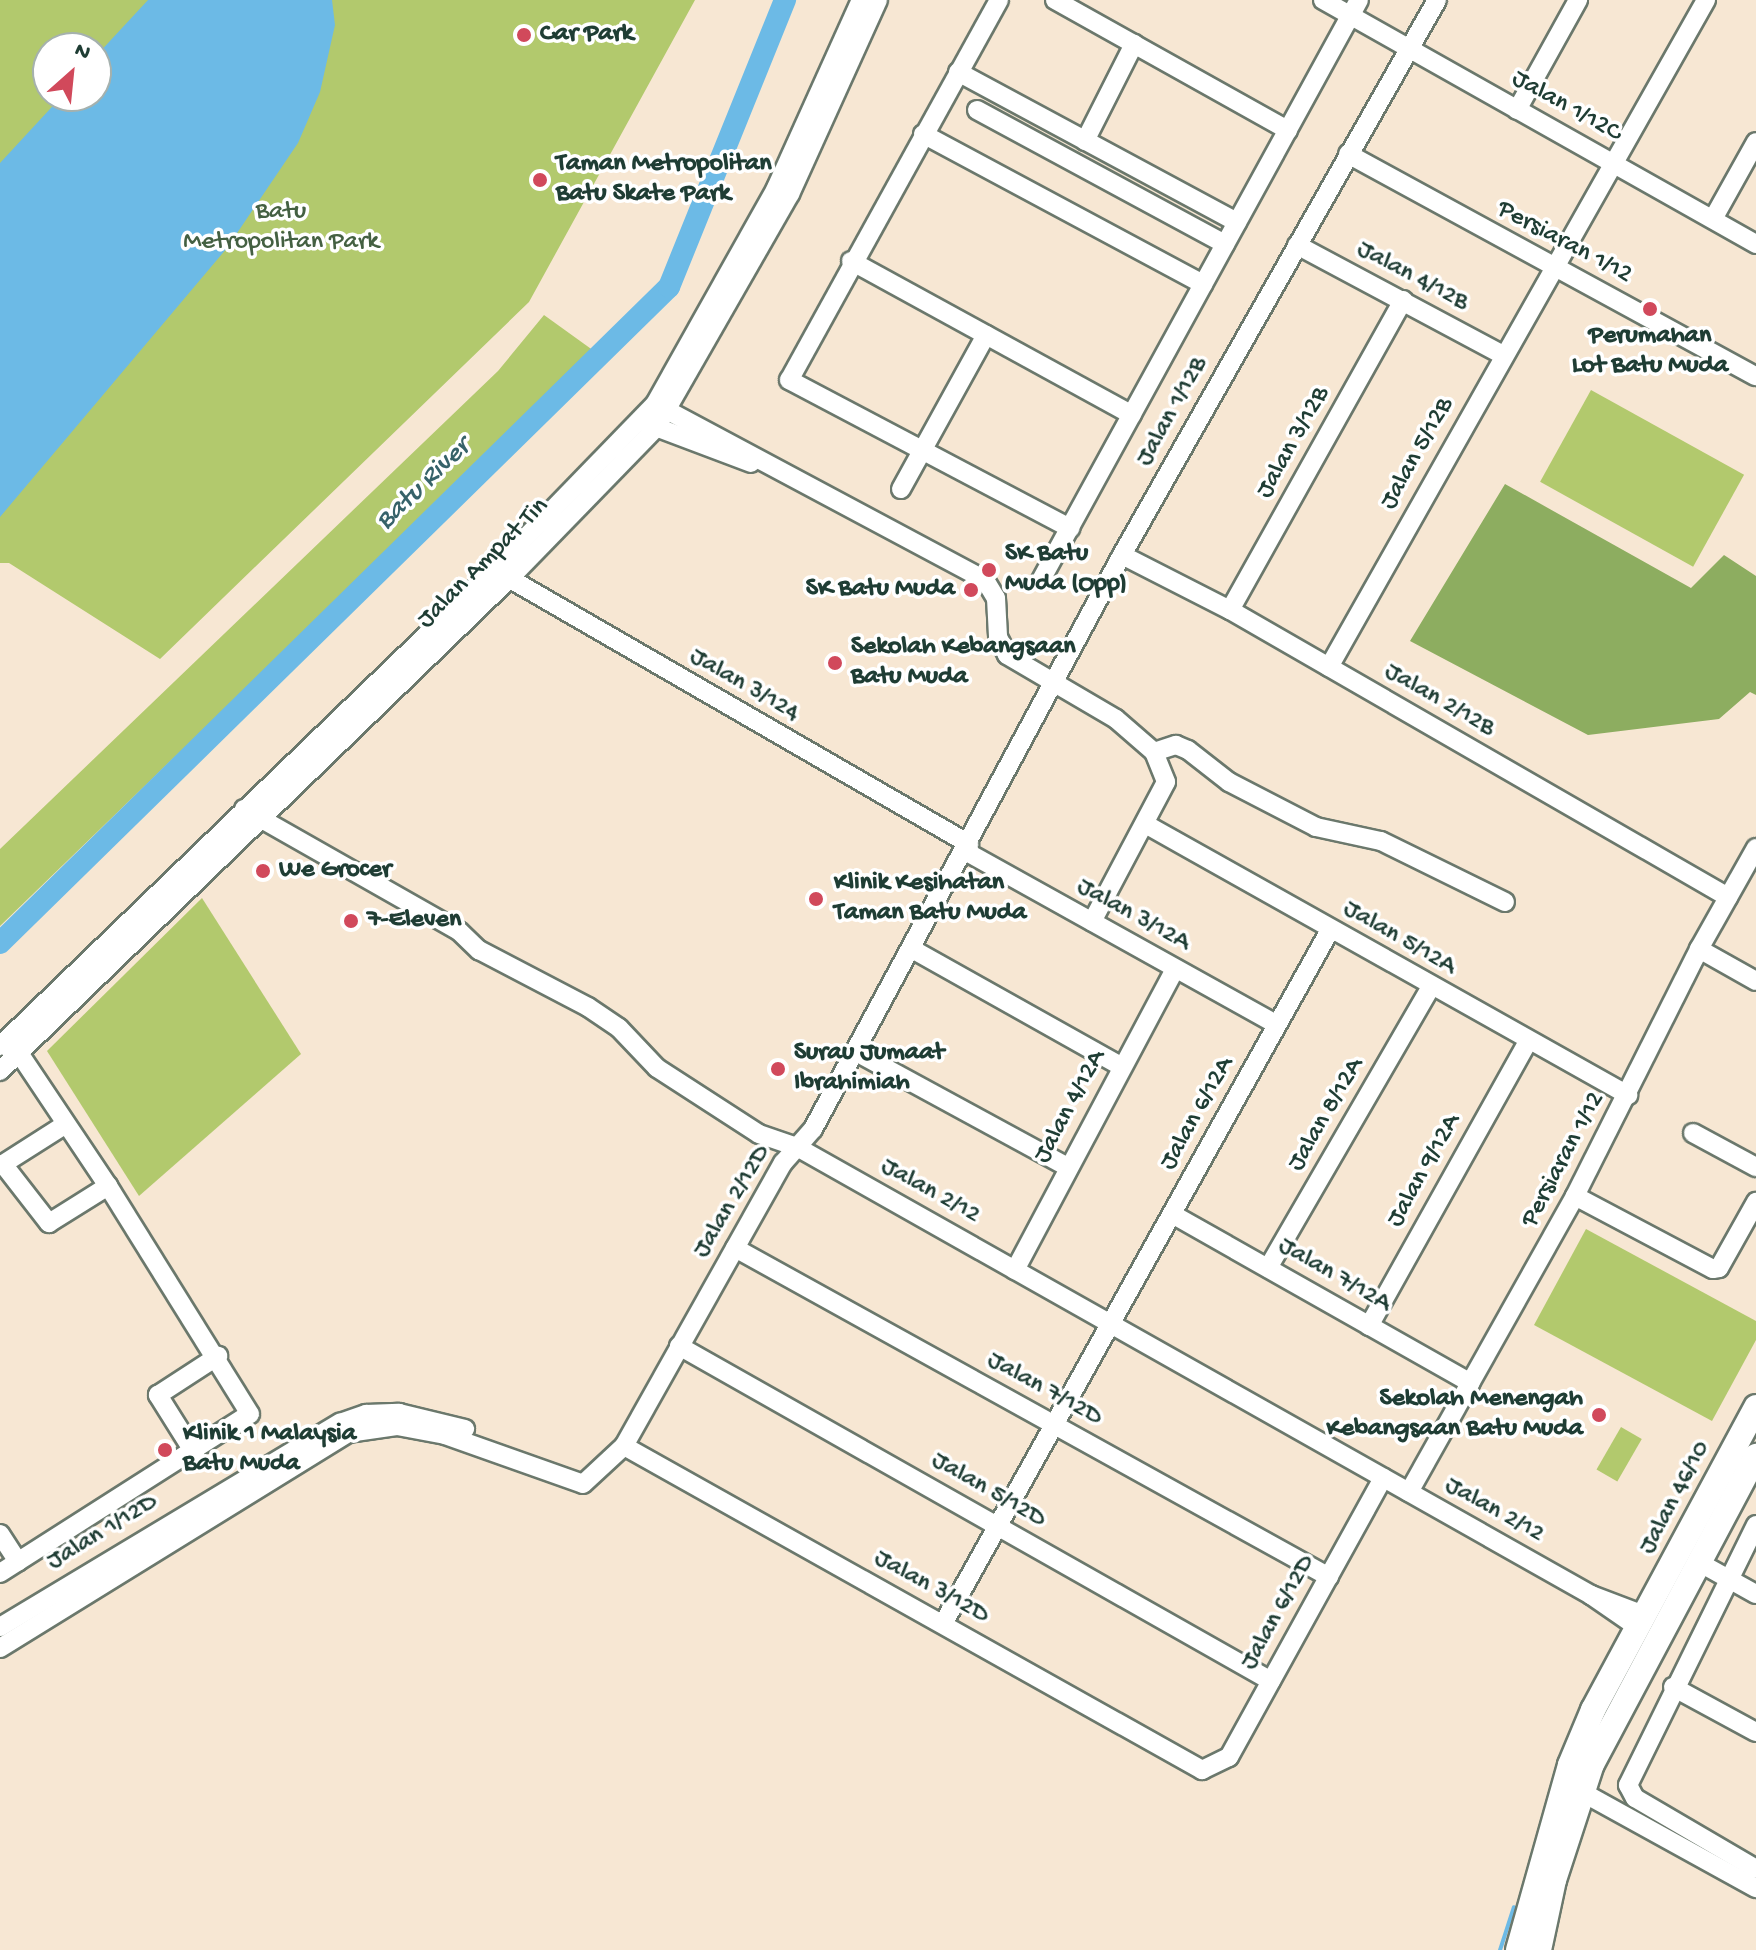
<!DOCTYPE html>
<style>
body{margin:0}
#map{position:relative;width:1756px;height:1950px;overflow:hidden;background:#f7e7d3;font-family:"Gochi Hand",sans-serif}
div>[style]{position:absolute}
.green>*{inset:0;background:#b2c96d;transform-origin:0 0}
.forest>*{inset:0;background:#8dad60}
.water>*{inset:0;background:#6cbae6}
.stream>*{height:4px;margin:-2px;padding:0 2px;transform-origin:2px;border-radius:2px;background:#6cbae6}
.river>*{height:22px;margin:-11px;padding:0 11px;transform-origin:11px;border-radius:11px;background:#6cbae6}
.roads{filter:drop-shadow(2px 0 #6b786c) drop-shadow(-2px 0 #6b786c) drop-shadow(0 2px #6b786c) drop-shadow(0 -2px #6b786c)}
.minor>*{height:18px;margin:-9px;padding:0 9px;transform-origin:9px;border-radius:9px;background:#fff}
.major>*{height:24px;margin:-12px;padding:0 12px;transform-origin:12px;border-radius:12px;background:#fff}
.dots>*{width:22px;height:22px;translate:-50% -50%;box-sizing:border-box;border:4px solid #fff;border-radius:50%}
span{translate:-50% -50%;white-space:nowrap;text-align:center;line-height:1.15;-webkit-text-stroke:7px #fff;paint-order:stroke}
.poi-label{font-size:26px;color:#1f3d34;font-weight:700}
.left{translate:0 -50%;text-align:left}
.right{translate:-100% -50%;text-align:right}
.street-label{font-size:26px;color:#1f3d34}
.park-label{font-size:26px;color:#446042}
.water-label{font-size:28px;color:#366269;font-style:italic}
.north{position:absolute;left:32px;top:32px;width:80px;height:80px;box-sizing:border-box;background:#fff;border:2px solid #a5b1ae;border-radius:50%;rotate:27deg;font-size:22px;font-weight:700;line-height:32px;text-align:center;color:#1f3d34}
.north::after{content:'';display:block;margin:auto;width:28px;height:36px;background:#d1495b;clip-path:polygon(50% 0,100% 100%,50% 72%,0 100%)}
</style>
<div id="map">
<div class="green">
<div style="clip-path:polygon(evenodd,0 0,695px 0,529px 302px,160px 659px,9px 563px,0 563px,0 0,48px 48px,96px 48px,96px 96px,48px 96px,48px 48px)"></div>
<div style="clip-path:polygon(544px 315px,594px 351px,0 926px,0 849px,498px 371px)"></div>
<div style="left:1591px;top:390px;width:175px;height:105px;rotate:29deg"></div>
<div style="clip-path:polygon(202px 898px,301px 1054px,139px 1196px,47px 1051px)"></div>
<div style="clip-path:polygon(1586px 1229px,1756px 1321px,1756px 1340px,1712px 1421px,1534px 1325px)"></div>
<div style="left:1621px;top:1427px;width:24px;height:49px;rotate:30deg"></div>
</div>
<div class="forest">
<div style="clip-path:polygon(1505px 484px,1691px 588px,1724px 555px,1756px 576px,1756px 695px,1750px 692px,1719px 719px,1588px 735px,1410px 641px)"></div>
</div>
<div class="water">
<div style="clip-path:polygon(148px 0,332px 0,335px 25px,320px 92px,298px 143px,227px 248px,0 517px,0 163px,62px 96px,96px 96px,96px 56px)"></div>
</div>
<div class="stream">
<div style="left:1500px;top:1950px;width:45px;rotate:-72deg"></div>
</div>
<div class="river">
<div style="left:0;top:943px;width:937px;rotate:-44.44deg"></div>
<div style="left:669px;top:287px;width:310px;rotate:-68deg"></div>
</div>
<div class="roads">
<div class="minor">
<div style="left:999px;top:0;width:434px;rotate:118.9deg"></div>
<div style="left:789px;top:380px;width:318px;rotate:27.8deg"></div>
<div style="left:1055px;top:0;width:267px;rotate:29.2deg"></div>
<div style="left:1323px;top:0;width:497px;rotate:29.4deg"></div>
<div style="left:958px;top:72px;width:317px;rotate:28.3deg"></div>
<div style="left:977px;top:110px;width:282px;rotate:28.4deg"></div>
<div style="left:1517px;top:110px;width:126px;rotate:-61deg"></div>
<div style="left:923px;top:134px;width:318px;rotate:28.2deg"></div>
<div style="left:1085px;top:141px;width:109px;rotate:-63.2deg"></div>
<div style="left:1348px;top:154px;width:464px;rotate:28.6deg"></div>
<div style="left:1713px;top:219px;width:88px;rotate:-60.8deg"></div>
<div style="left:1297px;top:245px;width:234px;rotate:28.1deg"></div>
<div style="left:851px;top:261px;width:320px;rotate:28.7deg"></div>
<div style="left:661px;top:407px;width:367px;rotate:28.1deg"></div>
<div style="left:985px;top:580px;width:21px;rotate:59deg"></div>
<div style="left:996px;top:598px;width:39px;rotate:87deg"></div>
<div style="left:998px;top:637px;width:20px;rotate:63deg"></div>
<div style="left:1007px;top:655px;width:126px;rotate:30.4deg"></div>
<div style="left:1116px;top:719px;width:50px;rotate:41deg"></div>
<div style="left:1154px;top:752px;width:32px;rotate:68deg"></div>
<div style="left:1166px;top:782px;width:158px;rotate:117.9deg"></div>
<div style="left:648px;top:424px;width:110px;rotate:20.7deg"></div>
<div style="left:901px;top:489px;width:176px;rotate:-61.1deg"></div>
<div style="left:1122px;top:555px;width:121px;rotate:27deg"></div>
<div style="left:1230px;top:610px;width:575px;rotate:29.96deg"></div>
<div style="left:500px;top:573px;width:542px;rotate:30.02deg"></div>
<div style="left:1041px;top:580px;width:661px;rotate:-61.27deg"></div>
<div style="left:1230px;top:610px;width:355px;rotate:-60.8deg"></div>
<div style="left:1329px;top:667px;width:766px;rotate:-60.52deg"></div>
<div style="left:1154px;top:752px;width:23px;rotate:-18deg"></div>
<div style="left:1176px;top:745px;width:13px;rotate:23deg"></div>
<div style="left:1188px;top:750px;width:52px;rotate:38deg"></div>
<div style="left:1229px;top:782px;width:98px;rotate:27.3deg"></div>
<div style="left:1316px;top:827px;width:66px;rotate:12.2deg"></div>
<div style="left:1381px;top:841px;width:138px;rotate:26.2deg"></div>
<div style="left:244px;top:809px;width:247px;rotate:29.6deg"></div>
<div style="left:459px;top:931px;width:28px;rotate:44deg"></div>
<div style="left:479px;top:950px;width:123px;rotate:27.6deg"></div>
<div style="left:588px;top:1007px;width:37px;rotate:34deg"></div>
<div style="left:619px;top:1028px;width:55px;rotate:46.5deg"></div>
<div style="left:657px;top:1068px;width:121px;rotate:32.9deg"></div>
<div style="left:759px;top:1134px;width:40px;rotate:18.9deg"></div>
<div style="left:797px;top:1147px;width:912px;rotate:29.43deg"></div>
<div style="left:1591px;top:1595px;width:55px;rotate:34.6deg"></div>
<div style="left:1147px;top:825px;width:552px;rotate:29.31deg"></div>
<div style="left:965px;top:851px;width:357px;rotate:29.1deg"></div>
<div style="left:912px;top:949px;width:241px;rotate:29.3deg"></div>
<div style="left:1699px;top:949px;width:65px;rotate:29.3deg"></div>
<div style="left:0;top:1046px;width:686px;rotate:-43.94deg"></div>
<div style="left:494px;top:570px;width:231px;rotate:-45.9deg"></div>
<div style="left:655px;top:404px;width:248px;rotate:-60.7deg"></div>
<div style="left:776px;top:188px;width:206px;rotate:-65.7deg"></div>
<div style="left:856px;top:1052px;width:241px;rotate:28.5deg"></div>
<div style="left:0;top:1071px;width:708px;rotate:-44.03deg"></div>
<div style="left:509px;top:579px;width:211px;rotate:-45.8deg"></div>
<div style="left:656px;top:428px;width:270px;rotate:-60.2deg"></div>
<div style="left:790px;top:194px;width:213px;rotate:-65.6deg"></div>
<div style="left:1693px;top:1133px;width:72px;rotate:28.4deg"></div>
<div style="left:3px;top:1164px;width:75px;rotate:52.1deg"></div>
<div style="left:49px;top:1223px;width:70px;rotate:-32.1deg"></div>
<div style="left:0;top:1166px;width:78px;rotate:-32.5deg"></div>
<div style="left:1575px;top:1196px;width:156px;rotate:27.9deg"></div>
<div style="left:1713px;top:1269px;width:6px;rotate:-9deg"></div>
<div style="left:1719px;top:1268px;width:76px;rotate:-60.7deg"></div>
<div style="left:1172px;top:1214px;width:343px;rotate:29.5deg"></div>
<div style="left:735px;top:1248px;width:679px;rotate:28.98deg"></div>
<div style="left:1268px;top:1268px;width:325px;rotate:-59.9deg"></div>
<div style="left:1015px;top:1270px;width:341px;rotate:-62deg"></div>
<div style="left:1369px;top:1326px;width:326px;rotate:-60.8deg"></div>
<div style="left:679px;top:1346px;width:680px;rotate:29.5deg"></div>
<div style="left:624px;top:1446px;width:663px;rotate:29.27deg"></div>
<div style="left:1202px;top:1770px;width:30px;rotate:-26deg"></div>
<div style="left:1229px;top:1757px;width:319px;rotate:-61.1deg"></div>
<div style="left:195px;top:1454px;width:70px;rotate:-122.1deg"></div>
<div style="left:158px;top:1395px;width:72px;rotate:-33deg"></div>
<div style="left:1409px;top:1492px;width:339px;rotate:-60.7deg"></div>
<div style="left:1575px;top:1196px;width:276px;rotate:-63.3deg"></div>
<div style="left:1699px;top:949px;width:116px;rotate:-60.6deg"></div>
<div style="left:1756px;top:1525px;width:290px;rotate:116.2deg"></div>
<div style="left:1628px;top:1785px;width:15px;rotate:62deg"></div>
<div style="left:1635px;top:1798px;width:140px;rotate:30.4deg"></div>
<div style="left:0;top:1534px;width:33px;rotate:57deg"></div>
<div style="left:1700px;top:1563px;width:64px;rotate:29deg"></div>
<div style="left:0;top:1573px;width:296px;rotate:-32.5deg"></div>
<div style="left:250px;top:1414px;width:269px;rotate:-121.9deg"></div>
<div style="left:108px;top:1186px;width:160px;rotate:-123.8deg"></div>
<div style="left:19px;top:1053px;width:9px;rotate:-162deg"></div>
<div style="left:1591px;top:1595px;width:57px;rotate:20.7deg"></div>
<div style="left:943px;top:1624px;width:795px;rotate:-60.85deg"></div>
<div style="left:0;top:1627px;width:397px;rotate:-31deg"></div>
<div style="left:340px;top:1423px;width:28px;rotate:-19deg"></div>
<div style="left:366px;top:1414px;width:33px;rotate:-2deg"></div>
<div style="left:399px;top:1413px;width:68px;rotate:13.6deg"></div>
<div style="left:0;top:1648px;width:409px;rotate:-31.7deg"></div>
<div style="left:348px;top:1433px;width:49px;rotate:-8.1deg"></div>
<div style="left:397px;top:1426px;width:49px;rotate:10.6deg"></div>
<div style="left:445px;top:1435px;width:146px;rotate:19.5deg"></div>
<div style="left:583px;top:1484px;width:56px;rotate:-42.8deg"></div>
<div style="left:624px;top:1446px;width:325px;rotate:-60.7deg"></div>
<div style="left:783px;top:1163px;width:45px;rotate:-48.6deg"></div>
<div style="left:813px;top:1129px;width:652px;rotate:-61.71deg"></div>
<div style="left:1122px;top:555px;width:638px;rotate:-60.42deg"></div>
<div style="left:1673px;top:1687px;width:94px;rotate:28.5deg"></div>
<div style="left:1580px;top:1791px;width:201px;rotate:28.9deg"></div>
</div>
<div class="major">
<div style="left:1518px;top:1950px;width:192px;rotate:-74.3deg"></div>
<div style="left:1570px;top:1765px;width:60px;rotate:-67.3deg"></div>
<div style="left:1593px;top:1710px;width:344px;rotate:-61.7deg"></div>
<div style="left:1539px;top:1950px;width:72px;rotate:-77.9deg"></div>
<div style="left:1554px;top:1880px;width:122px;rotate:-71.9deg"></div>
<div style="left:1592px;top:1764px;width:349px;rotate:-62deg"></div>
</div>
</div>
<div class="dots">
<div style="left:524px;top:35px;background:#d1495b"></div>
<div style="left:540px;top:180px;background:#d1495b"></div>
<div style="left:1650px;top:309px;background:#d1495b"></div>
<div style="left:989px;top:570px;background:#d1495b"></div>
<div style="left:971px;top:590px;background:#d1495b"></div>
<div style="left:835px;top:663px;background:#d1495b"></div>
<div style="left:263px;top:871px;background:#d1495b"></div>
<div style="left:816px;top:899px;background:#d1495b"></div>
<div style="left:351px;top:921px;background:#d1495b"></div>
<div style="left:778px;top:1069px;background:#d1495b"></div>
<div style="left:1599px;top:1415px;background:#d1495b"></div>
<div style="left:165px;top:1450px;background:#d1495b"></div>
</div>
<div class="poi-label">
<span class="left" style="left:540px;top:35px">Car Park</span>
<span class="left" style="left:556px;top:180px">Taman Metropolitan<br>Batu Skate Park</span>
<span style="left:1650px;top:352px">Perumahan<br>Lot Batu Muda</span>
<span class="left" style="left:1005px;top:570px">SK Batu<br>Muda (Opp)</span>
<span class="right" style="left:955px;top:590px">SK Batu Muda</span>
<span class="left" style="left:851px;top:663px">Sekolah Kebangsaan<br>Batu Muda</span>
<span class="left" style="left:279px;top:871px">We Grocer</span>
<span class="left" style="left:834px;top:899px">Klinik Kesihatan<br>Taman Batu Muda</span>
<span class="left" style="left:367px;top:921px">7-Eleven</span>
<span class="left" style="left:794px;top:1069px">Surau Jumaat<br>Ibrahimiah</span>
<span class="right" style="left:1583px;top:1415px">Sekolah Menengah<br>Kebangsaan Batu Muda</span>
<span class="left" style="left:183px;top:1450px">Klinik 1 Malaysia<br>Batu Muda</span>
</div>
<div class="street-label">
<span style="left:1566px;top:107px;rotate:29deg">Jalan 1/12C</span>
<span style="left:1564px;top:243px;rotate:28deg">Persiaran 1/12</span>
<span style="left:1412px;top:277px;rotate:28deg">Jalan 4/12B</span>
<span style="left:1173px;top:412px;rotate:-61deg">Jalan 1/12B</span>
<span style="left:1294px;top:443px;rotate:-61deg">Jalan 3/12B</span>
<span style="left:1418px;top:454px;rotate:-61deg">Jalan 5/12B</span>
<span style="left:484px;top:564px;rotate:-45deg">Jalan Ampat Tin</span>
<span style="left:744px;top:686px;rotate:30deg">Jalan 3/124</span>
<span style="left:1439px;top:701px;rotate:30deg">Jalan 2/12B</span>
<span style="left:1133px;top:916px;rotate:29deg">Jalan 3/12A</span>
<span style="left:1399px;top:939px;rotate:30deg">Jalan 5/12A</span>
<span style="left:1071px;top:1107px;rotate:-62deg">Jalan 4/12A</span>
<span style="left:1198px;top:1114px;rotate:-61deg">Jalan 6/12A</span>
<span style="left:1327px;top:1115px;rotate:-60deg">Jalan 8/12A</span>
<span style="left:1564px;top:1160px;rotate:-62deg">Persiaran 1/12</span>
<span style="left:1425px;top:1171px;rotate:-61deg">Jalan 9/12A</span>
<span style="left:930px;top:1192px;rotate:29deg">Jalan 2/12</span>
<span style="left:733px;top:1202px;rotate:-59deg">Jalan 2/12D</span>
<span style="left:1334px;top:1276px;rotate:30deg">Jalan 7/12A</span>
<span style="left:1044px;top:1390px;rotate:29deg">Jalan 7/12D</span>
<span style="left:988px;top:1491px;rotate:30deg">Jalan 5/12D</span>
<span style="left:1676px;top:1498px;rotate:-62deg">Jalan 46/10</span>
<span style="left:1494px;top:1511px;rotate:29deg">Jalan 2/12</span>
<span style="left:103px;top:1533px;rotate:-31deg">Jalan 1/12D</span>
<span style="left:931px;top:1588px;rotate:29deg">Jalan 3/12D</span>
<span style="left:1279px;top:1613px;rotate:-61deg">Jalan 6/12D</span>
</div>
<div class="park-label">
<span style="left:281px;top:228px">Batu<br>Metropolitan Park</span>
</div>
<div class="water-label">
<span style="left:424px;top:485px;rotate:-44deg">Batu River</span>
</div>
<div class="north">N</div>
</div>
